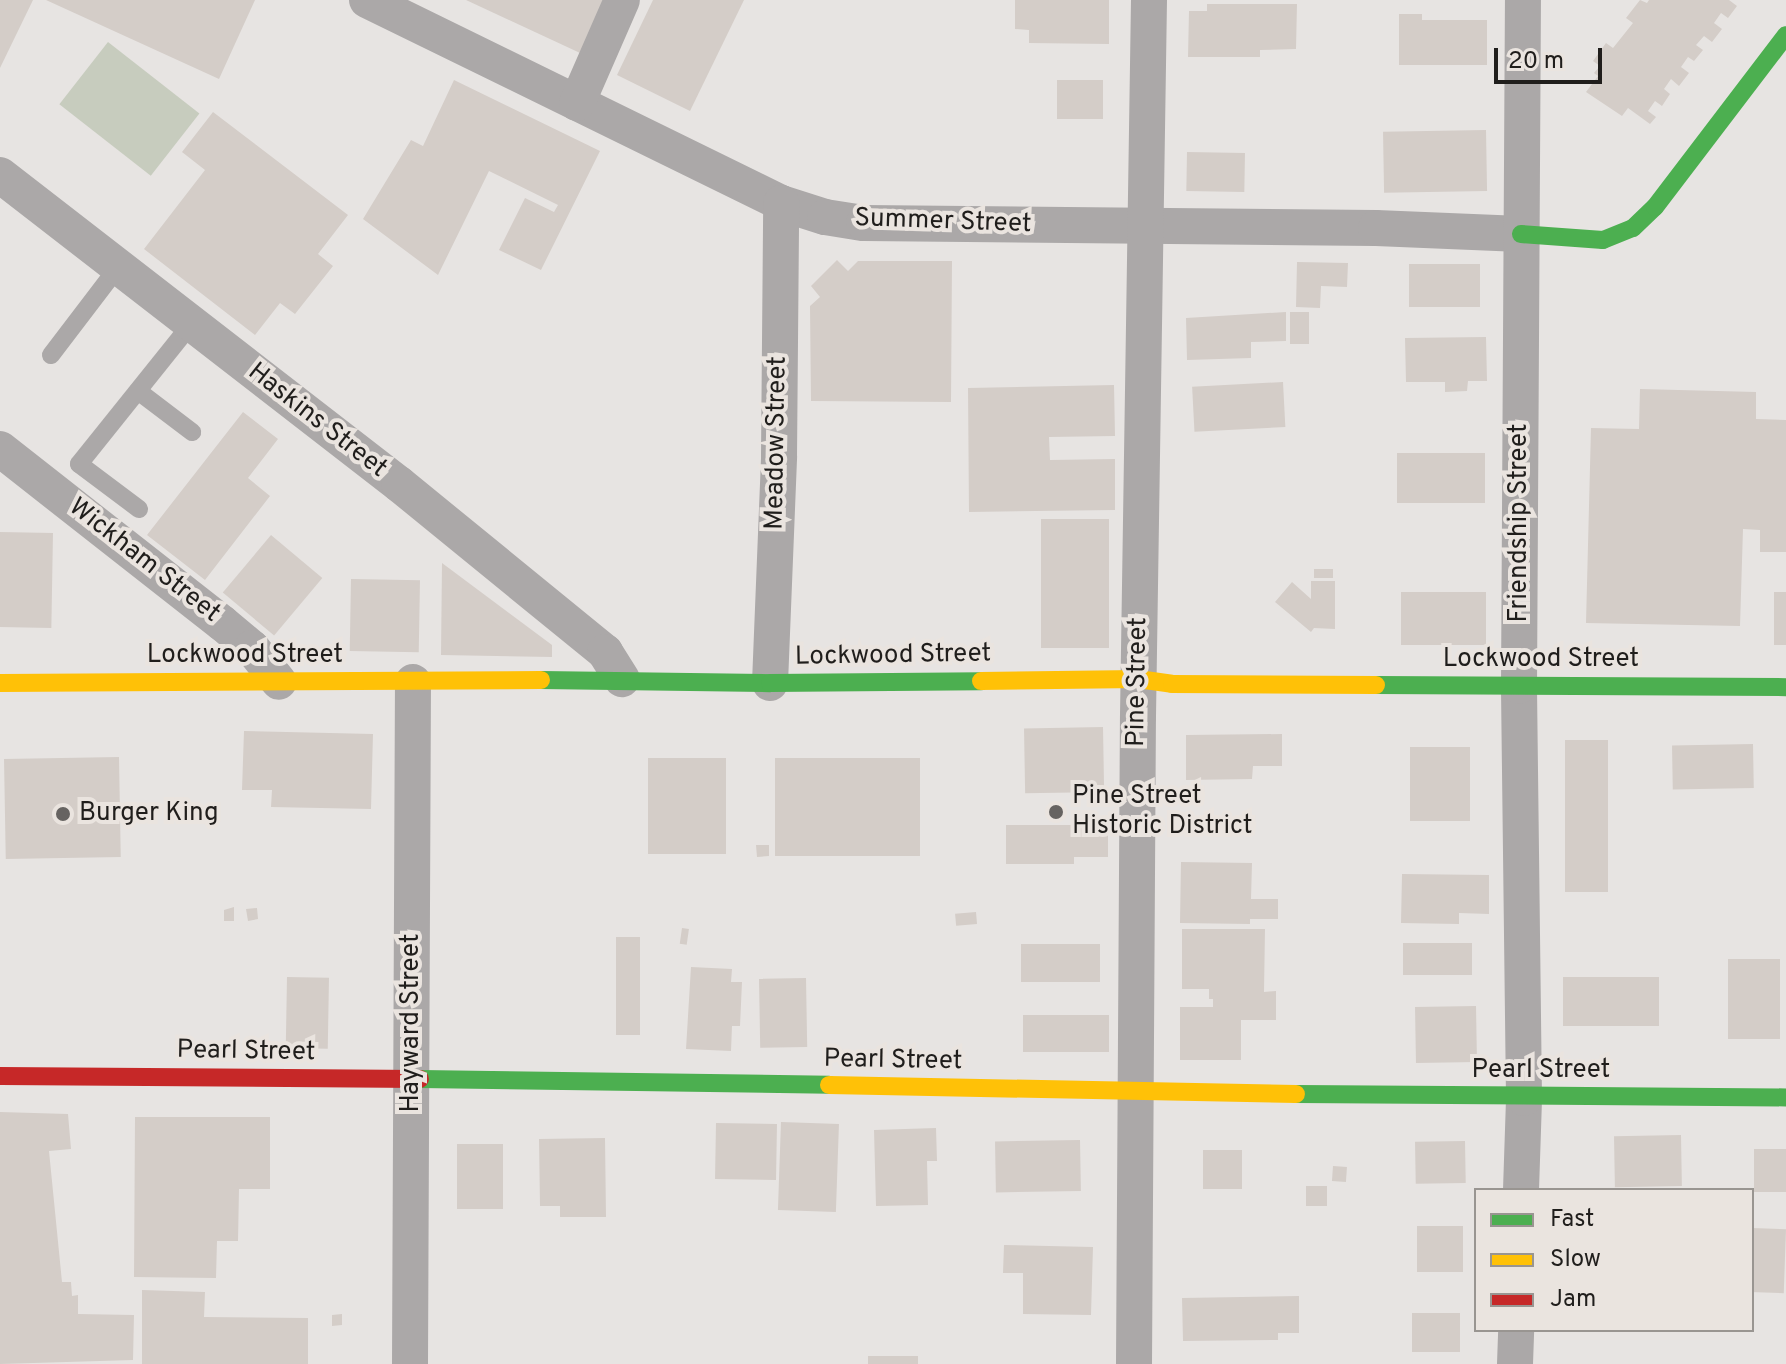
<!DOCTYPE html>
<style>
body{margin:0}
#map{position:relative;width:1786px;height:1364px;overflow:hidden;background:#e7e4e2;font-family:Overpass,sans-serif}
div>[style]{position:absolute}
.green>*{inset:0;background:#c7ccbe;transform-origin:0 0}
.building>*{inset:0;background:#d4cdc8;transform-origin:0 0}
.lane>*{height:18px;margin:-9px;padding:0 9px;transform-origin:9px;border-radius:9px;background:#aba8a8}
.street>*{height:36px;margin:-18px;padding:0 18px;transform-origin:18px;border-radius:18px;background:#aba8a8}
.fast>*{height:18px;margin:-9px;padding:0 9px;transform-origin:9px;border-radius:9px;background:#4caf50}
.slow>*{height:18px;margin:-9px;padding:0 9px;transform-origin:9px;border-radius:9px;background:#ffc107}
.jam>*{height:18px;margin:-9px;padding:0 9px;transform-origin:9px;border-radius:9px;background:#c62828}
.dots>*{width:22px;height:22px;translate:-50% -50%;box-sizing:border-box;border:4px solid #eae4df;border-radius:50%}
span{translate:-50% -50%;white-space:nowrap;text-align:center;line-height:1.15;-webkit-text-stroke:8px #eae4df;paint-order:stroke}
.street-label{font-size:26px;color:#201e1c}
.poi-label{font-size:26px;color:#201e1c}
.left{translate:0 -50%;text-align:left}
.legend{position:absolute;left:1474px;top:1188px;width:280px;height:144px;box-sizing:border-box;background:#eae4df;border:2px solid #999591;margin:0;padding:10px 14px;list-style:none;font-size:24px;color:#201e1c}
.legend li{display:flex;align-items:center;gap:16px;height:40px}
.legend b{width:40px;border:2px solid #999591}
.scale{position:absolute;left:1494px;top:48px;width:108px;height:36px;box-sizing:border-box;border:4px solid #201e1c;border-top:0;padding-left:10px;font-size:24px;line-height:28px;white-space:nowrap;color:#201e1c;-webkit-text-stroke:6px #eae4df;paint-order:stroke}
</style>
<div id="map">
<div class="green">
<div style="left:108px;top:42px;width:116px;height:79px;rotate:38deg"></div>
</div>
<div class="building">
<div style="clip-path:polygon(0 0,33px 0,0 68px)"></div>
<div style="clip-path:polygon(46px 0,255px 0,219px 79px)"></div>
<div style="clip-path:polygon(466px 0,622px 0,593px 59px)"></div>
<div style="clip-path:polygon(653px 0,744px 0,690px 111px,617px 75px)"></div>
<div style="clip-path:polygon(1015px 0,1109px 0,1109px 44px,1029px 43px,1029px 30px,1015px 29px)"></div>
<div style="clip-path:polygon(1640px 0,1647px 3px,1649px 0,1729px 0,1737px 6px,1728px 18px,1721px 13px,1714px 23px,1722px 29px,1712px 42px,1704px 36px,1696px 45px,1703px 50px,1694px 61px,1688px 57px,1681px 67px,1689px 73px,1679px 86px,1671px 79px,1664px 89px,1670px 94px,1662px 106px,1655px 101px,1648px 111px,1656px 117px,1650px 124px,1628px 108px,1622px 116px,1586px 92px,1598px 76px,1594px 73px,1600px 66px,1593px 61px,1606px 43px,1613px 48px,1633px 23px,1626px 18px)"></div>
<div style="clip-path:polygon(1207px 4px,1297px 4px,1296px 49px,1260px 50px,1260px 57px,1188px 57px,1189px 11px,1207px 11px)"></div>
<div style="clip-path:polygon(1399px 14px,1422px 14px,1422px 20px,1487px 20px,1487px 65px,1399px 65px)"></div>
<div style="clip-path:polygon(454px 80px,600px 151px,541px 270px,499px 250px,525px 198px,554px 212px,558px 205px,489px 171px,438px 275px,363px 219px,411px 140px,423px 146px)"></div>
<div style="left:1057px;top:80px;width:46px;height:39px"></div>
<div style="clip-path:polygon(213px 112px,348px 215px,318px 254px,333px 266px,295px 314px,280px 303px,255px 335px,144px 249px,205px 170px,182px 152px)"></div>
<div style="left:1486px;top:130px;width:61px;height:103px;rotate:89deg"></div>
<div style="left:1187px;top:152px;width:58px;height:39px;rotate:1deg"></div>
<div style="clip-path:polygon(837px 260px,848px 271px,858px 261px,952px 261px,951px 402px,811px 401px,810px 306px,820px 297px,811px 286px)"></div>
<div style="clip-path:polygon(1297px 262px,1348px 263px,1347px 287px,1321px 286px,1320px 308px,1296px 307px)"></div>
<div style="left:1480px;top:264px;width:43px;height:71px;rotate:90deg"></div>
<div style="clip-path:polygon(1286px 312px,1286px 341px,1251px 342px,1251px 358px,1187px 360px,1186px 318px)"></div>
<div style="left:1290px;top:312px;width:19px;height:32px"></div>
<div style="clip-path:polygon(1486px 337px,1487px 381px,1468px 381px,1467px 391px,1445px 392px,1445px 382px,1406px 382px,1405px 338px)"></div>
<div style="left:1283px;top:382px;width:45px;height:91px;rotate:87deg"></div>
<div style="clip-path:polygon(1114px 385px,1115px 436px,1049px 437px,1050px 460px,1115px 459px,1115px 510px,969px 512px,968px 388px)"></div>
<div style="clip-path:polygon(1640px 389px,1756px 392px,1756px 419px,1786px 420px,1786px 552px,1760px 552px,1760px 530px,1743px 529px,1740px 626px,1586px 623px,1591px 428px,1639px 429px)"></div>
<div style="clip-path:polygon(243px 412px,278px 439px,248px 478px,270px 496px,205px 580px,147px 535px)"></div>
<div style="left:1485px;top:453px;width:50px;height:88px;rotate:90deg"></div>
<div style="left:1109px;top:519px;width:129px;height:68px;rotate:90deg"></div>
<div style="left:0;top:532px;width:53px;height:95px;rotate:1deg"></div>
<div style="left:271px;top:535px;width:67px;height:75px;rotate:40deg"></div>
<div style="clip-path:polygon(442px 563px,552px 645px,552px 657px,441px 655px)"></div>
<div style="left:1314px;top:569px;width:19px;height:9px"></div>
<div style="left:351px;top:579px;width:69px;height:72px;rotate:1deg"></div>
<div style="clip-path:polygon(1311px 581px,1335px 581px,1335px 629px,1314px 628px,1311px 632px,1275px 602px,1292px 582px,1311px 599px)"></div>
<div style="left:1401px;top:592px;width:85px;height:53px"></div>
<div style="left:1774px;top:592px;width:12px;height:53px"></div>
<div style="left:1103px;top:727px;width:65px;height:79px;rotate:89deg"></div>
<div style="clip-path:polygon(244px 731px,373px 734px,371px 809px,271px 807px,272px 790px,242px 790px)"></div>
<div style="clip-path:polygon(1282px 734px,1282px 766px,1253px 766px,1252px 779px,1186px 780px,1186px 735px)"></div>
<div style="left:1608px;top:740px;width:152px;height:43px;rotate:90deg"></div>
<div style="left:1753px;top:744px;width:44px;height:81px;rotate:89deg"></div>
<div style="left:1410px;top:747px;width:60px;height:74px"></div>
<div style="left:119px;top:757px;width:100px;height:115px;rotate:89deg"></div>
<div style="left:648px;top:758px;width:78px;height:96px"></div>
<div style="left:775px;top:758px;width:145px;height:98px"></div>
<div style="clip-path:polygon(1006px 825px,1108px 825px,1108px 857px,1074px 857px,1074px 864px,1006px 864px)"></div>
<div style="clip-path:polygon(756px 845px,769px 845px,769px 856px,757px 857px)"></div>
<div style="clip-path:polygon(1181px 862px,1252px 863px,1251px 899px,1278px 899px,1278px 919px,1250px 919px,1250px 924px,1180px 923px)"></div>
<div style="clip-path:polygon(1402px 874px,1489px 875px,1489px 914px,1459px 913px,1459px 924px,1401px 923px)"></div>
<div style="clip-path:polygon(234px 907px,234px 921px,224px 921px,224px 910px)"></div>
<div style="clip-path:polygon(257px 908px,258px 919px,248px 921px,246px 909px)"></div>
<div style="left:976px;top:912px;width:12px;height:21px;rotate:85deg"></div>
<div style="left:682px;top:928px;width:7px;height:16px;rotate:8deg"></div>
<div style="clip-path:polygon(1182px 929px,1265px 929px,1264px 992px,1276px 991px,1276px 1020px,1241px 1020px,1241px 1060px,1180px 1060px,1180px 1007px,1213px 1007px,1213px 999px,1209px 999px,1209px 989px,1182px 989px)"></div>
<div style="left:616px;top:937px;width:24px;height:98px"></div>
<div style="left:1403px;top:943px;width:69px;height:32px"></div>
<div style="left:1100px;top:944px;width:38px;height:79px;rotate:90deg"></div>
<div style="left:1728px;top:959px;width:52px;height:80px"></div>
<div style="clip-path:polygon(691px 967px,732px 969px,731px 982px,742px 982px,740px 1026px,732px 1026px,731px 1051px,686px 1049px)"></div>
<div style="left:287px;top:977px;width:42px;height:71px;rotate:1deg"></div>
<div style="left:1659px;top:977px;width:49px;height:96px;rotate:90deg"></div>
<div style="left:806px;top:978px;width:69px;height:47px;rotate:89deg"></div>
<div style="left:1476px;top:1006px;width:56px;height:61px;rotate:89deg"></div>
<div style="left:1109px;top:1015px;width:37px;height:86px;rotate:90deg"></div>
<div style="clip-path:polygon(0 1112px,68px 1114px,71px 1149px,49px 1151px,62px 1282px,71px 1282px,72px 1296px,78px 1295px,78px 1314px,134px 1315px,133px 1360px,0 1364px)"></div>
<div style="clip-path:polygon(135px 1117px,270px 1117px,270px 1189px,239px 1189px,238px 1241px,217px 1241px,216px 1278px,134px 1277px)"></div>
<div style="left:781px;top:1122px;width:58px;height:88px;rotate:2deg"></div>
<div style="left:716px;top:1123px;width:61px;height:56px;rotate:1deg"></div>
<div style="clip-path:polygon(936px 1128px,937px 1161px,927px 1161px,928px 1205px,876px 1206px,874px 1130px)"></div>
<div style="left:1681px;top:1135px;width:51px;height:67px;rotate:89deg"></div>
<div style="clip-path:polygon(605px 1138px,606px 1217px,560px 1217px,560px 1206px,540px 1206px,539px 1139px)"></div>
<div style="left:1080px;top:1140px;width:51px;height:85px;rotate:89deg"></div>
<div style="left:1465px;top:1141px;width:42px;height:50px;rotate:89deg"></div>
<div style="left:457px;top:1144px;width:46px;height:65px"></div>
<div style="left:1754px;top:1149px;width:32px;height:43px"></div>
<div style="left:1203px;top:1150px;width:39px;height:39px"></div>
<div style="left:1333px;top:1166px;width:14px;height:15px;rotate:4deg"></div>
<div style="left:1306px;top:1186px;width:21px;height:20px"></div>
<div style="left:1417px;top:1226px;width:46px;height:46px"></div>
<div style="left:1752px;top:1228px;width:34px;height:64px;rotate:2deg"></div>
<div style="clip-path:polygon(1004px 1245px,1093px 1247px,1091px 1315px,1023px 1314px,1023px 1273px,1003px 1273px)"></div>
<div style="clip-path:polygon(142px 1290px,205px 1292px,204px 1317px,308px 1318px,308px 1364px,142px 1364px)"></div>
<div style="clip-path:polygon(1299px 1296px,1299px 1333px,1278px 1333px,1278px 1340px,1183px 1341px,1182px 1298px)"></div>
<div style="left:1412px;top:1313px;width:48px;height:39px"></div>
<div style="clip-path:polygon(342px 1314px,342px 1325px,332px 1326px,332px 1315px)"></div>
<div style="left:868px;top:1356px;width:50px;height:8px"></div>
</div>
<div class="lane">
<div style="left:51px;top:355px;width:111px;rotate:-52.7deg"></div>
<div style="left:138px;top:391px;width:68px;rotate:37.2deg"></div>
<div style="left:139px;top:509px;width:75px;rotate:-143.1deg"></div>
<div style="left:79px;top:464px;width:179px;rotate:-51.3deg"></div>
</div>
<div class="street">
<div style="left:367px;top:0;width:461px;rotate:26.1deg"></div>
<div style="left:781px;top:203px;width:46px;rotate:17.7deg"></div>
<div style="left:825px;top:217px;width:39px;rotate:9deg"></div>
<div style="left:864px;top:223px;width:512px;rotate:0.56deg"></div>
<div style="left:1376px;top:228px;width:145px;rotate:2.4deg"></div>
<div style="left:577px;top:103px;width:112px;rotate:-66.4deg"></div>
<div style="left:0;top:175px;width:505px;rotate:37.76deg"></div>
<div style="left:399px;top:484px;width:266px;rotate:39.2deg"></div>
<div style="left:605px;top:652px;width:32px;rotate:58deg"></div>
<div style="left:0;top:449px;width:282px;rotate:38.1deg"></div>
<div style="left:222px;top:623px;width:39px;rotate:40deg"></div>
<div style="left:252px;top:648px;width:43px;rotate:51.5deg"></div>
<div style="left:770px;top:683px;width:227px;rotate:-87.7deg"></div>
<div style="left:779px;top:456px;width:253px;rotate:-89.5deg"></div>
<div style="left:1521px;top:1190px;width:92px;rotate:-88.1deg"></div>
<div style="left:1524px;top:1098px;width:412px;rotate:-90.7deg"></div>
<div style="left:1519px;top:686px;width:686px;rotate:-89.67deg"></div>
<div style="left:410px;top:1364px;width:682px;rotate:-89.75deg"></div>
<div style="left:1134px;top:1364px;width:648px;rotate:-89.65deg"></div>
<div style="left:1138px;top:716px;width:716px;rotate:-89.12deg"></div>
<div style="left:1515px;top:1364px;width:34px;rotate:-88deg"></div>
</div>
<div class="fast">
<div style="left:1521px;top:234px;width:82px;rotate:4.2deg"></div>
<div style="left:1603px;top:240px;width:32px;rotate:-22deg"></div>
<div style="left:1633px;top:228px;width:30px;rotate:-44deg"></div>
<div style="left:1655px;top:207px;width:216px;rotate:-52.7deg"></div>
<div style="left:541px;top:680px;width:229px;rotate:0.8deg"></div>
<div style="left:770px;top:683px;width:211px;rotate:-0.5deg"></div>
<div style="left:1376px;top:685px;width:410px;rotate:0.3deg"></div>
<div style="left:420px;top:1079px;width:409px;rotate:0.8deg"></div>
<div style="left:1296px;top:1094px;width:490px;rotate:0.4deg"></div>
</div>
<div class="slow">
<div style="left:981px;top:681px;width:157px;rotate:-0.7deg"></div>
<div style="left:1138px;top:679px;width:34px;rotate:8deg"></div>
<div style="left:1172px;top:684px;width:204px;rotate:0.3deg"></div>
<div style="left:0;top:683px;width:541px;rotate:-0.32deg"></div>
<div style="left:829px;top:1085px;width:467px;rotate:1.1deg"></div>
</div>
<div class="jam">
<div style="left:0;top:1076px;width:420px;rotate:0.4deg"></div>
</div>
<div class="dots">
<div style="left:1056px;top:812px;background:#666361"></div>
<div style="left:63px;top:814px;background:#666361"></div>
</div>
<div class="street-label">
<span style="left:943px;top:222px;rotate:2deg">Summer Street</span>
<span style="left:317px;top:421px;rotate:38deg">Haskins Street</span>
<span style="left:777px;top:443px;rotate:-89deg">Meadow Street</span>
<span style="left:1520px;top:523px;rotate:-90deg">Friendship Street</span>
<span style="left:144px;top:561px;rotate:38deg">Wickham Street</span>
<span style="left:245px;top:656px">Lockwood Street</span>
<span style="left:893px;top:656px;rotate:-1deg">Lockwood Street</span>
<span style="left:1541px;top:660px">Lockwood Street</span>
<span style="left:1138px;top:682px;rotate:-89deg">Pine Street</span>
<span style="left:412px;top:1023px;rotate:-90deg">Hayward Street</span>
<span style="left:246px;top:1052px;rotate:1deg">Pearl Street</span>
<span style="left:893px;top:1061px;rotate:1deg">Pearl Street</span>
<span style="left:1541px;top:1071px">Pearl Street</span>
</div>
<div class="poi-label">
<span class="left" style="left:1072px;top:812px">Pine Street<br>Historic District</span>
<span class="left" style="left:79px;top:814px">Burger King</span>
</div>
<ul class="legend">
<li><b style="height:10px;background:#4caf50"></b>Fast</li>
<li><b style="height:10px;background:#ffc107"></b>Slow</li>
<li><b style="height:10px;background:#c62828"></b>Jam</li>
</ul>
<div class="scale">20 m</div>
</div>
